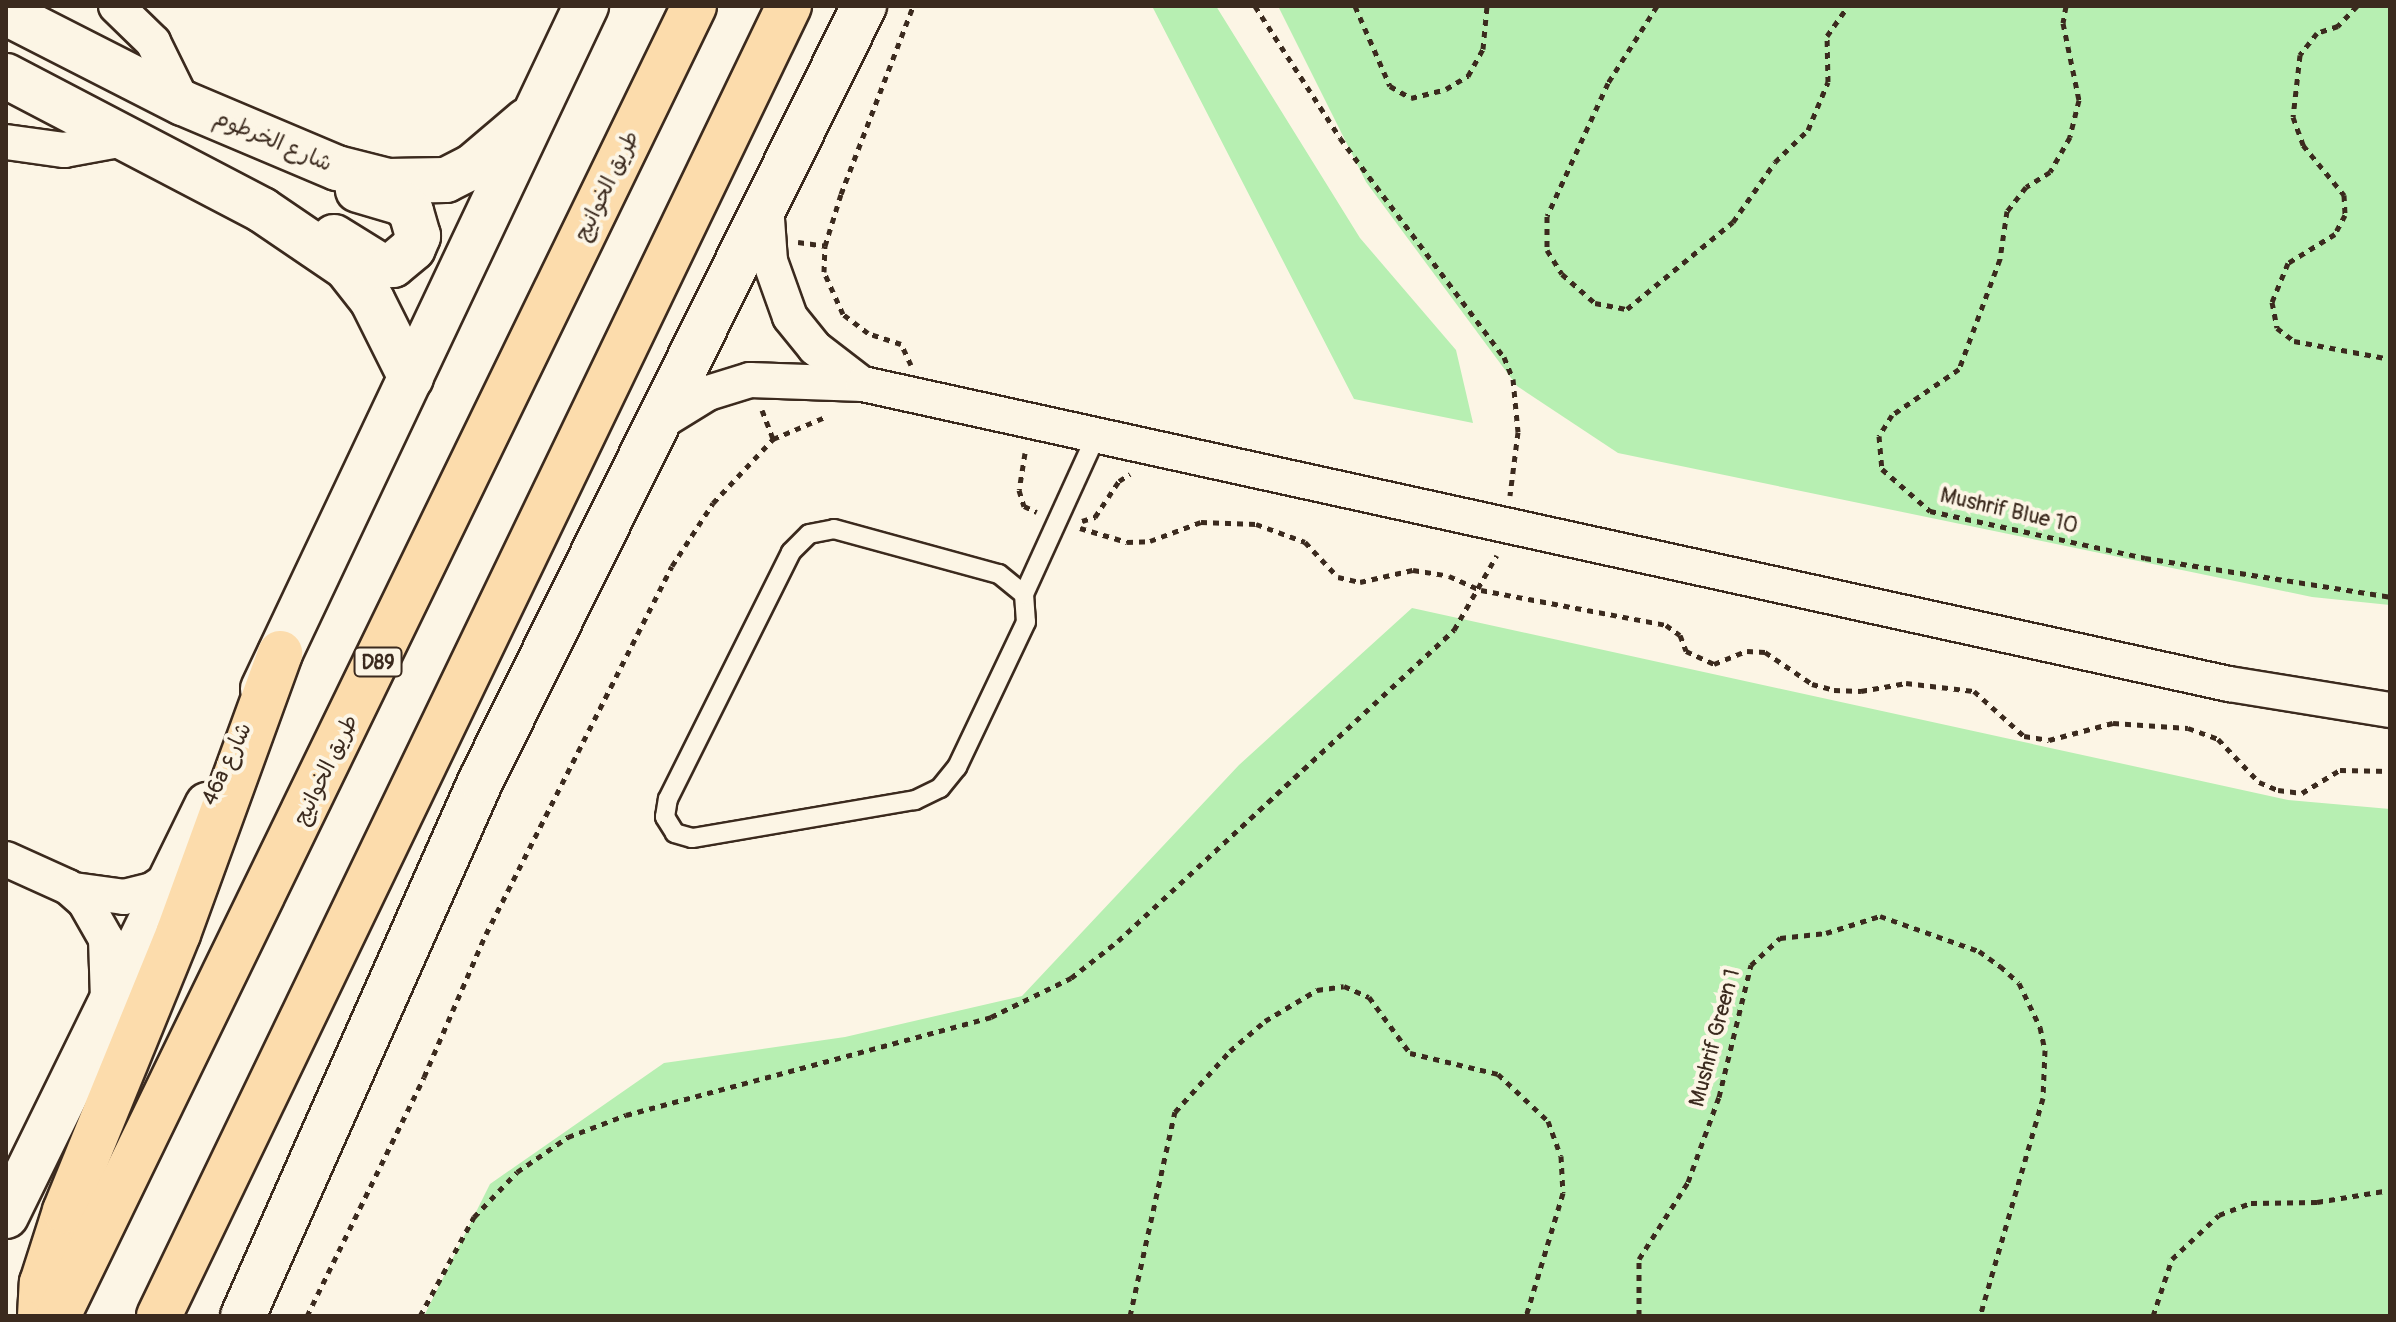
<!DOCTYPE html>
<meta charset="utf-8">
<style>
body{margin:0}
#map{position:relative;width:2396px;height:1322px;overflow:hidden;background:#fcf5e5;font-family:Pangolin,"Playpen Sans Arabic",sans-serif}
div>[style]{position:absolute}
.green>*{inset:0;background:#b7efb2}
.path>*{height:5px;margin-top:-2.5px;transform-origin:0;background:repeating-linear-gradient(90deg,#3b2a1e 0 6px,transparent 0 12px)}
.roads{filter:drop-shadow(2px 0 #3b2a1e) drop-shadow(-2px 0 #3b2a1e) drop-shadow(0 2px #3b2a1e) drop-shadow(0 -2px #3b2a1e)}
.lane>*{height:18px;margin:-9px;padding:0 9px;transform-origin:9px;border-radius:9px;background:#fcf5e5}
.street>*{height:34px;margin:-17px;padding:0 17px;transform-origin:17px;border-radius:17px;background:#fcf5e5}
.secondary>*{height:44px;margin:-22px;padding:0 22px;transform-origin:22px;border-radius:22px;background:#fcf5e5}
.highway>*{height:44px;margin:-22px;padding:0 22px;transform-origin:22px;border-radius:22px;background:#fcdcac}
span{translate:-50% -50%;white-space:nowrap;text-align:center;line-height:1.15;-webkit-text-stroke:8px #fcf5e5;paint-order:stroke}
.shield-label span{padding:2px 6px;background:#fcf5e5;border:2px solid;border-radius:6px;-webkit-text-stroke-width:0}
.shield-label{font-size:20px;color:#3b2a1e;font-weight:700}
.street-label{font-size:22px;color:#3b2a1e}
.frame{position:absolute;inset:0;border:8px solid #3b2a1e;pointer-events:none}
</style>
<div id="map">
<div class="green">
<div style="clip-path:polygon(1152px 6px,1216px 6px,1360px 238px,1456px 350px,1473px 423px,1354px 399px)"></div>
<div style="clip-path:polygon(1278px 6px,2390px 6px,2390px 605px,2312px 597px,1618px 453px,1517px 386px,1366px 182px)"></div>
<div style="clip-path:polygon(1412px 608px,2288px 800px,2390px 809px,2390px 1316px,424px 1316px,490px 1184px,664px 1063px,845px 1037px,1022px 996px,1239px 765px)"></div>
</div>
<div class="path">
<div style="left:1255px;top:6px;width:157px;rotate:57.2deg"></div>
<div style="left:1340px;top:138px;width:274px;rotate:53.2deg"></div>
<div style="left:1504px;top:357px;width:24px;rotate:68deg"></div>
<div style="left:1513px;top:379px;width:53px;rotate:84.6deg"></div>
<div style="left:1518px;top:432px;width:64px;rotate:97.2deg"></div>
<div style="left:1355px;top:6px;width:87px;rotate:66.4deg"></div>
<div style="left:1390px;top:86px;width:24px;rotate:30deg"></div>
<div style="left:1411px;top:98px;width:36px;rotate:-14deg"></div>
<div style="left:1446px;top:89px;width:26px;rotate:-31deg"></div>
<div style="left:1468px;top:76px;width:31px;rotate:-61deg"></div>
<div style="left:1483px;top:49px;width:43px;rotate:-84.7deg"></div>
<div style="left:1657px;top:6px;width:91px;rotate:122.5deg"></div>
<div style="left:1608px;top:83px;width:146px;rotate:114.6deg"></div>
<div style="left:1547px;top:216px;width:34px;rotate:90deg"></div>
<div style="left:1547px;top:250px;width:28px;rotate:58deg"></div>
<div style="left:1562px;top:274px;width:44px;rotate:41.3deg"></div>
<div style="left:1595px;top:303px;width:33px;rotate:11deg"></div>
<div style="left:1627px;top:309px;width:137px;rotate:-39.4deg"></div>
<div style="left:1733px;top:222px;width:73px;rotate:-55deg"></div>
<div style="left:1775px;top:162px;width:46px;rotate:-44.1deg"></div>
<div style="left:1808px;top:130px;width:52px;rotate:-67.4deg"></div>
<div style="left:1828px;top:82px;width:46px;rotate:-91.2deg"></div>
<div style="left:1827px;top:36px;width:37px;rotate:-55deg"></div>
<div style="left:2066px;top:6px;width:17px;rotate:100deg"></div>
<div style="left:2063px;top:23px;width:79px;rotate:78.3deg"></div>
<div style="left:2079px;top:100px;width:38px;rotate:104deg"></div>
<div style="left:2070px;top:137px;width:40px;rotate:119.7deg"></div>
<div style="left:2050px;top:172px;width:28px;rotate:148deg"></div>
<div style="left:2026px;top:187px;width:31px;rotate:128deg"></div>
<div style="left:2007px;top:211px;width:49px;rotate:98.3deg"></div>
<div style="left:2000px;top:259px;width:117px;rotate:110.4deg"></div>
<div style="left:1959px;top:369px;width:81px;rotate:145.5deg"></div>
<div style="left:1892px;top:415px;width:25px;rotate:122deg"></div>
<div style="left:1879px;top:436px;width:33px;rotate:85deg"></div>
<div style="left:1882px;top:469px;width:64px;rotate:41.2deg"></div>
<div style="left:1930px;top:511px;width:220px;rotate:12.3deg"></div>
<div style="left:2145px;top:558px;width:248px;rotate:9deg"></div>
<div style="left:2357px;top:6px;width:28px;rotate:134deg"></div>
<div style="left:2338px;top:26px;width:22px;rotate:162deg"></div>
<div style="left:2317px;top:33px;width:28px;rotate:128deg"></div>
<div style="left:2300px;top:55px;width:62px;rotate:96.4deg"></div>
<div style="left:2293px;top:117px;width:30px;rotate:70deg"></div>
<div style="left:2303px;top:145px;width:65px;rotate:50.6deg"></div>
<div style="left:2344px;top:195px;width:20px;rotate:87deg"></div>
<div style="left:2345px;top:215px;width:21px;rotate:118deg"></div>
<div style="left:2335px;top:234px;width:55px;rotate:148.3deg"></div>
<div style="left:2288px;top:263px;width:42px;rotate:112.3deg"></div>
<div style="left:2272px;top:302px;width:26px;rotate:79deg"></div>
<div style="left:2277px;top:328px;width:21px;rotate:37deg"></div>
<div style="left:2294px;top:341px;width:98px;rotate:10.6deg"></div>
<div style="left:798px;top:242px;width:27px;rotate:8deg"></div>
<div style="left:911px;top:365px;width:23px;rotate:-115deg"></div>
<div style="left:901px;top:344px;width:35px;rotate:-162deg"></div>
<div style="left:868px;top:333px;width:31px;rotate:-143deg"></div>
<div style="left:843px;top:314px;width:46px;rotate:-114.3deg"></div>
<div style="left:824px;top:272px;width:26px;rotate:-88deg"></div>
<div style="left:825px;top:246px;width:54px;rotate:-72.9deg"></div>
<div style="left:841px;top:194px;width:201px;rotate:-69deg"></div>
<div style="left:762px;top:410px;width:31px;rotate:69deg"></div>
<div style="left:1025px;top:453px;width:37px;rotate:99deg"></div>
<div style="left:1019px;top:490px;width:17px;rotate:73deg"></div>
<div style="left:1024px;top:506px;width:14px;rotate:25deg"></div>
<div style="left:1082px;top:521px;width:14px;rotate:-17deg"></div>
<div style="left:1095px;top:517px;width:43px;rotate:-56.3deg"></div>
<div style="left:1119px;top:481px;width:13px;rotate:-32deg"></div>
<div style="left:1080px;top:528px;width:49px;rotate:16.6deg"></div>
<div style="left:1127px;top:542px;width:23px;rotate:-2deg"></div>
<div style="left:1150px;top:541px;width:54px;rotate:-20.4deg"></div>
<div style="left:1201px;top:522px;width:55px;rotate:2.1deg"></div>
<div style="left:1256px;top:524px;width:52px;rotate:20.2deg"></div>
<div style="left:1305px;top:542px;width:48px;rotate:46.7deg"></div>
<div style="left:1338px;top:577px;width:23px;rotate:13deg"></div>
<div style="left:1360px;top:582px;width:54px;rotate:-12.8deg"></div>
<div style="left:1413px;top:570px;width:36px;rotate:9deg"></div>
<div style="left:1449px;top:576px;width:35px;rotate:24deg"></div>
<div style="left:1481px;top:590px;width:188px;rotate:10.7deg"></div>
<div style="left:1666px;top:625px;width:17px;rotate:36deg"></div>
<div style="left:1680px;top:635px;width:17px;rotate:69deg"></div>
<div style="left:1686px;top:651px;width:31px;rotate:25deg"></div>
<div style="left:1714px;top:664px;width:35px;rotate:-22deg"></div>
<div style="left:1747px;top:651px;width:18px;rotate:3deg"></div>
<div style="left:1765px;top:652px;width:57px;rotate:34.2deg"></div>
<div style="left:1812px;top:684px;width:23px;rotate:15deg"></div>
<div style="left:1834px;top:690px;width:27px;rotate:2deg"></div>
<div style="left:1861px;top:691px;width:46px;rotate:-10.1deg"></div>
<div style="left:1906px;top:683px;width:68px;rotate:6.7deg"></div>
<div style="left:1974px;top:691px;width:67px;rotate:42deg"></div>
<div style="left:2024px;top:736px;width:25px;rotate:9deg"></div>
<div style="left:2049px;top:740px;width:66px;rotate:-14.9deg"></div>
<div style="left:2113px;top:723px;width:75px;rotate:3.8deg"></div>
<div style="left:2188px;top:728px;width:32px;rotate:20deg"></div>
<div style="left:2218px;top:739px;width:59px;rotate:46.4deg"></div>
<div style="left:2259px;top:782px;width:21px;rotate:23deg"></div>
<div style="left:2278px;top:790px;width:24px;rotate:7deg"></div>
<div style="left:2302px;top:793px;width:44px;rotate:-31.2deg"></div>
<div style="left:2340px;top:770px;width:50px;rotate:1.1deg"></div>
<div style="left:307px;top:1316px;width:266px;rotate:-63.9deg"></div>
<div style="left:424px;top:1077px;width:156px;rotate:-66.6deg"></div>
<div style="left:486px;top:934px;width:412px;rotate:-63.2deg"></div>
<div style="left:672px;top:566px;width:75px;rotate:-56.9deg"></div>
<div style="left:713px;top:503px;width:88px;rotate:-46.8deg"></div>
<div style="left:773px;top:439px;width:56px;rotate:-22.9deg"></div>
<div style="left:420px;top:1316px;width:113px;rotate:-61.4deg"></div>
<div style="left:474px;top:1217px;width:62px;rotate:-46.3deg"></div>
<div style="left:517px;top:1172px;width:62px;rotate:-34.5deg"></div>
<div style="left:568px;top:1137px;width:62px;rotate:-20.8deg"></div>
<div style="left:626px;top:1115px;width:378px;rotate:-15deg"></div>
<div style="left:991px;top:1017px;width:89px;rotate:-26deg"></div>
<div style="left:1071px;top:978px;width:60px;rotate:-38.2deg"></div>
<div style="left:1118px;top:941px;width:458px;rotate:-42.8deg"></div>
<div style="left:1454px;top:630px;width:86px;rotate:-60.2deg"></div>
<div style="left:1130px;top:1316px;width:209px;rotate:-77.6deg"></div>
<div style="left:1175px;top:1112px;width:82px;rotate:-48deg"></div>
<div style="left:1230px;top:1051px;width:46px;rotate:-40.6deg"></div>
<div style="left:1265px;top:1021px;width:61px;rotate:-30.8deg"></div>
<div style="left:1317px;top:990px;width:27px;rotate:-8deg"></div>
<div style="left:1344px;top:986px;width:27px;rotate:24deg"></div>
<div style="left:1369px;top:997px;width:69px;rotate:53.8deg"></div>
<div style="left:1410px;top:1053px;width:90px;rotate:13.4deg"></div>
<div style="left:1498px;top:1074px;width:69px;rotate:43.2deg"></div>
<div style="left:1548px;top:1121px;width:37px;rotate:70deg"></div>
<div style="left:1561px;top:1156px;width:37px;rotate:87deg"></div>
<div style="left:1563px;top:1193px;width:128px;rotate:106.7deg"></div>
<div style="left:1639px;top:1316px;width:57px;rotate:-90deg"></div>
<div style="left:1639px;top:1259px;width:91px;rotate:-57.5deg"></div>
<div style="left:1688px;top:1182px;width:90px;rotate:-70deg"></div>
<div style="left:1719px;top:1097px;width:136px;rotate:-76.4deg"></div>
<div style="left:1751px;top:965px;width:40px;rotate:-43deg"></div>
<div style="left:1780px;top:938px;width:46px;rotate:-6.2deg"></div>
<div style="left:1826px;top:933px;width:57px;rotate:-17.5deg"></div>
<div style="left:1880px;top:916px;width:105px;rotate:19.5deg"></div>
<div style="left:1979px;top:951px;width:26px;rotate:36deg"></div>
<div style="left:2000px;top:966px;width:25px;rotate:42deg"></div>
<div style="left:2019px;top:983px;width:49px;rotate:64.5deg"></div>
<div style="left:2040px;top:1027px;width:24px;rotate:78deg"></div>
<div style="left:2045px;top:1050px;width:48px;rotate:92.4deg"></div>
<div style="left:2043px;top:1098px;width:227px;rotate:106.1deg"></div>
<div style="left:2153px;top:1316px;width:60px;rotate:-71.6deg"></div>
<div style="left:2172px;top:1259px;width:64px;rotate:-43.1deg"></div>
<div style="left:2219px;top:1215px;width:34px;rotate:-21deg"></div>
<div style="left:2251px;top:1203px;width:66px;rotate:-0.9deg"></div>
<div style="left:2317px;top:1202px;width:74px;rotate:-9.3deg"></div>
</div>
<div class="roads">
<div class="lane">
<div style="left:834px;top:529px;width:171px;rotate:15.3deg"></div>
<div style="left:999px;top:574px;width:32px;rotate:39deg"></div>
<div style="left:1024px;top:594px;width:28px;rotate:86deg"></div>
<div style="left:1026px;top:622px;width:161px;rotate:115.4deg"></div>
<div style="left:957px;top:767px;width:27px;rotate:129deg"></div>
<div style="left:940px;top:788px;width:28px;rotate:154deg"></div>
<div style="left:915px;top:800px;width:226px;rotate:170.3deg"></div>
<div style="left:692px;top:838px;width:18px;rotate:-164deg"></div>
<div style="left:675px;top:833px;width:19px;rotate:-122deg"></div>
<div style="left:665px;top:817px;width:18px;rotate:-81deg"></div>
<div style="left:668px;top:799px;width:276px;rotate:-63.5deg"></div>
<div style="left:791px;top:552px;width:25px;rotate:-45deg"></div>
<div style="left:809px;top:534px;width:25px;rotate:-11deg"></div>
<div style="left:1024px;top:594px;width:174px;rotate:-65.5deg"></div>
</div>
<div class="street">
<div style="left:116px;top:6px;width:52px;rotate:44.2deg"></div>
<div style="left:153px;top:42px;width:68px;rotate:63.8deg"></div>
<div style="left:6px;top:142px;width:59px;rotate:7.9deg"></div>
<div style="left:64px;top:150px;width:61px;rotate:-10.4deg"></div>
<div style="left:766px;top:205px;width:56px;rotate:85.9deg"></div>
<div style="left:770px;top:261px;width:59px;rotate:70.3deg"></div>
<div style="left:790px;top:317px;width:40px;rotate:51deg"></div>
<div style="left:815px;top:348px;width:59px;rotate:37.5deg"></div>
<div style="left:656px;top:425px;width:61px;rotate:-31.6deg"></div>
<div style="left:708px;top:393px;width:44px;rotate:-17.2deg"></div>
<div style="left:750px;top:380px;width:113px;rotate:2deg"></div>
<div style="left:863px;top:384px;width:1399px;rotate:12.39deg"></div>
<div style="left:2229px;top:684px;width:163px;rotate:9.2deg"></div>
<div style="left:6px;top:859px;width:68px;rotate:24.3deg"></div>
<div style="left:68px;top:887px;width:23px;rotate:41deg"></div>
<div style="left:85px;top:902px;width:43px;rotate:60.4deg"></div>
<div style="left:106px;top:939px;width:61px;rotate:88.1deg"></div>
<div style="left:74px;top:890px;width:50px;rotate:8deg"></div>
<div style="left:124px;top:897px;width:29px;rotate:-14deg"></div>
<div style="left:152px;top:890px;width:27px;rotate:-34deg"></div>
</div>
<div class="secondary">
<div style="left:6px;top:13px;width:199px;rotate:27deg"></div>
<div style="left:183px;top:103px;width:167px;rotate:22.9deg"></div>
<div style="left:337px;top:168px;width:53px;rotate:14.3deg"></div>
<div style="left:388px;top:181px;width:58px;rotate:-1deg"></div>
<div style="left:446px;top:180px;width:29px;rotate:-27deg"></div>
<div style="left:472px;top:167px;width:71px;rotate:-40.4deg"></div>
<div style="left:6px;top:76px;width:289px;rotate:27.6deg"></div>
<div style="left:262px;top:210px;width:102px;rotate:34.2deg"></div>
<div style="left:346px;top:267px;width:42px;rotate:51.8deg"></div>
<div style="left:372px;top:300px;width:87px;rotate:63.4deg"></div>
<div style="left:334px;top:237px;width:55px;rotate:31.7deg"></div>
<div style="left:381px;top:266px;width:12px;rotate:-5deg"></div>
<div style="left:393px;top:265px;width:26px;rotate:-40deg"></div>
<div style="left:413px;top:248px;width:13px;rotate:-67deg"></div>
<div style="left:418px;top:236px;width:25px;rotate:-106deg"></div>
<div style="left:411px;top:212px;width:13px;rotate:-135deg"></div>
<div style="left:402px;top:203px;width:46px;rotate:-163.5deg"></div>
<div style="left:263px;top:689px;width:756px;rotate:-64.69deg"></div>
<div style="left:6px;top:1216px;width:458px;rotate:-63.9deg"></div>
<div style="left:243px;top:1316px;width:586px;rotate:-66.06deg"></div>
<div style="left:481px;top:780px;width:864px;rotate:-63.67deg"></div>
</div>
<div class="highway">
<div style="left:40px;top:1316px;width:33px;rotate:-87deg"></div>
<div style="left:42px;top:1283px;width:76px;rotate:-72.3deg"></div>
<div style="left:65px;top:1211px;width:299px;rotate:-67.8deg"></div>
<div style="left:178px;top:934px;width:299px;rotate:-70deg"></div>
<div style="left:58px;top:1316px;width:1456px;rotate:-64.1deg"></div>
<div style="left:159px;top:1316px;width:1454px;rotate:-64.32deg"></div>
</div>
</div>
<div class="shield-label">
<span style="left:378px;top:662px">D89</span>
</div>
<div class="street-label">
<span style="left:273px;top:141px;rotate:23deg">شارع الخرطوم</span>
<span style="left:607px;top:186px;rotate:-64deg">طريق الخوانيج</span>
<span style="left:2009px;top:511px;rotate:13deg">Mushrif Blue 10</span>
<span style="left:227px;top:764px;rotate:-65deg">46a شارع</span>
<span style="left:326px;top:770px;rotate:-64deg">طريق الخوانيج</span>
<span style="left:1715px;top:1038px;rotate:-75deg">Mushrif Green 1</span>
</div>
<div class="frame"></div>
</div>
